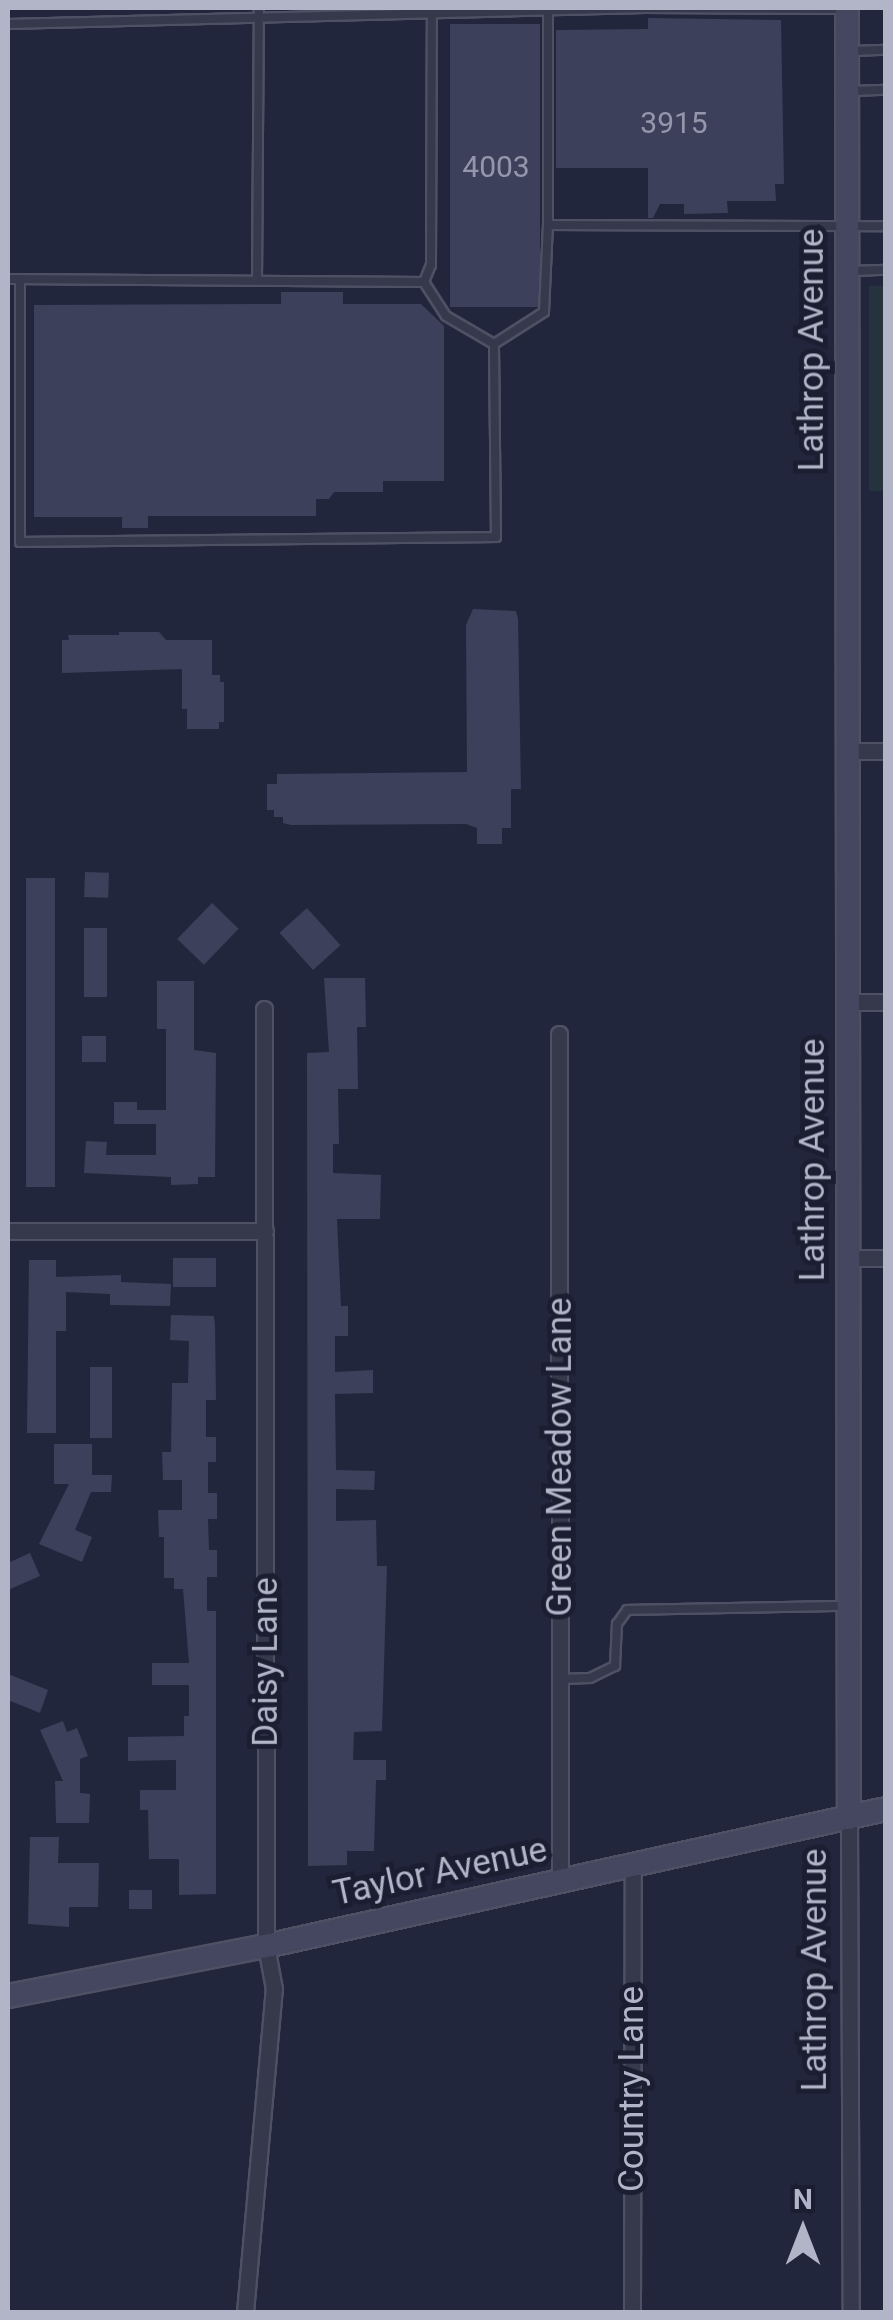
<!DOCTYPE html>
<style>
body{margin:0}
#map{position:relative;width:893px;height:2320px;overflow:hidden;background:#22263c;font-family:Roboto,sans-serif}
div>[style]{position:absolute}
.green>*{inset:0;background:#24333d;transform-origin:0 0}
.building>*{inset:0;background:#3c405a;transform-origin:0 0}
.roads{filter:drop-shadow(2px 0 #4e5164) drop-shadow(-2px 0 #4e5164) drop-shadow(0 2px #4e5164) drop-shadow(0 -2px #4e5164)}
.lane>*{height:8px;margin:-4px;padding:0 4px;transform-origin:4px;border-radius:4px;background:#36394c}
.street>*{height:15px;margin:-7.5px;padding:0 7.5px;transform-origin:7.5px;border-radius:7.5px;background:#36394c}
.secondary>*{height:22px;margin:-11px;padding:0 11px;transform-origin:11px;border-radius:11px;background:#44475f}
span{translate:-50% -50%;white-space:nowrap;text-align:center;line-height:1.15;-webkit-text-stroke:10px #1b1e31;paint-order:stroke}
.number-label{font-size:30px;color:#9497ac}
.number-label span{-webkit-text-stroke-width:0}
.street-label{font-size:35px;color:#b2b4c8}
.frame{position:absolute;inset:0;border:10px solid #b2b4c8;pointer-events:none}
.north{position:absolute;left:753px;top:2180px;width:100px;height:100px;-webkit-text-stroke:8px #1b1e31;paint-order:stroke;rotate:0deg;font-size:28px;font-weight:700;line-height:40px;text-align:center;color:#b2b4c8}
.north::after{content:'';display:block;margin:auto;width:35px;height:45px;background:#b2b4c8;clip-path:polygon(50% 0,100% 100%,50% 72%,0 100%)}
</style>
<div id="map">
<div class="green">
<div style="left:885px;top:286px;width:205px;height:16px;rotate:90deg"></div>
</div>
<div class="building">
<div style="clip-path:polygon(648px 18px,781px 20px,784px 184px,775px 184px,776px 201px,727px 201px,728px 213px,684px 214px,684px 204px,660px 204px,653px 218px,648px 218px,648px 168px,556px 168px,556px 30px,648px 29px)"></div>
<div style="left:450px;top:24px;width:90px;height:283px"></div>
<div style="clip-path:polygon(281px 292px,343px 292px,343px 304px,421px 304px,444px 326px,444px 481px,383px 481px,383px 492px,334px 492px,329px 499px,316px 499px,316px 516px,148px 516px,148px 528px,122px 528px,122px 517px,34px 517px,34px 305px,281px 304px)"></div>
<div style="clip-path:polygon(473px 609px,516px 611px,518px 619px,521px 789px,511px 789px,511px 828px,502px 828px,502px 844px,477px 844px,477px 828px,466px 824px,291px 825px,283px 823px,283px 817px,274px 817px,274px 810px,267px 810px,267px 784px,277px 784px,277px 774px,467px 772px,466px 625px)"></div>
<div style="clip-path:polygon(119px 632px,159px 632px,166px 640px,212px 640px,212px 675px,220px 675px,220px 682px,224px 682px,224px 722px,219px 722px,219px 729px,187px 729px,187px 709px,182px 709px,182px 669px,62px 673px,62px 640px,69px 640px,68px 635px,119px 635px)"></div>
<div style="left:85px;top:872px;width:24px;height:25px;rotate:2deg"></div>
<div style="left:26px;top:878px;width:29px;height:309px"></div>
<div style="left:212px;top:903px;width:37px;height:50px;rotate:44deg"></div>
<div style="left:307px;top:908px;width:50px;height:37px;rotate:48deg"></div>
<div style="left:84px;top:928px;width:23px;height:69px"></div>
<div style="clip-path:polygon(324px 978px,365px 978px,366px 1027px,357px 1027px,358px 1089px,338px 1089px,339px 1144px,333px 1144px,333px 1173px,381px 1175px,380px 1219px,337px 1219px,341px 1306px,348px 1306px,348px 1336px,335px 1336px,335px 1372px,373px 1370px,373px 1393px,335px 1394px,336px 1470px,375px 1471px,374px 1490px,336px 1489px,336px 1521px,376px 1520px,377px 1566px,387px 1566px,382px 1731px,354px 1732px,353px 1760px,386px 1760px,386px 1780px,376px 1780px,374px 1851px,347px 1851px,347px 1865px,308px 1866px,307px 1053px,329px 1052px)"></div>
<div style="clip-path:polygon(157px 981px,194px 981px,194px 1050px,216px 1053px,215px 1177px,198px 1177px,198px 1184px,171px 1185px,171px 1177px,84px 1173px,86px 1141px,107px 1142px,106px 1155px,156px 1155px,156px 1124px,114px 1124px,114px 1102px,137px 1102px,137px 1110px,166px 1110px,166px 1029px,157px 1029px)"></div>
<div style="left:82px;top:1036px;width:24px;height:26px"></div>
<div style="left:216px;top:1258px;width:29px;height:43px;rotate:90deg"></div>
<div style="clip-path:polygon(29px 1260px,56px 1260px,56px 1277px,121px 1275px,121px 1282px,171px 1284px,170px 1306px,110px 1305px,110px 1294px,66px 1292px,66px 1331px,56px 1331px,56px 1433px,27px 1433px)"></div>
<div style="clip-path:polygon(171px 1315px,214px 1316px,215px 1325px,216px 1400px,206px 1400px,206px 1437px,216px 1437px,216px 1462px,208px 1462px,208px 1493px,217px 1493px,217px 1519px,208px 1519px,209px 1550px,217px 1550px,217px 1577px,207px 1577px,207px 1611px,216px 1611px,216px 1894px,179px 1895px,179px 1859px,149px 1859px,148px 1810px,140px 1810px,140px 1790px,176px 1790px,176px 1760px,128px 1761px,128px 1737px,184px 1736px,184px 1716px,189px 1716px,189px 1685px,152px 1685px,152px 1663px,189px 1663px,183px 1589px,174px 1589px,174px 1578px,164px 1578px,164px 1537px,159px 1537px,158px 1510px,182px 1510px,182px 1480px,163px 1480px,162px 1452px,171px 1452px,172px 1383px,188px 1383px,189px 1341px,170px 1340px)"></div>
<div style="left:90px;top:1367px;width:22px;height:71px"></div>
<div style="clip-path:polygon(54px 1444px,92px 1444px,92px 1475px,112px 1475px,111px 1492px,91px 1492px,75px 1530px,92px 1537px,82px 1562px,39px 1544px,69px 1484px,54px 1484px)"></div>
<div style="clip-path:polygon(30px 1553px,40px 1576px,8px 1590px,8px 1563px)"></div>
<div style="clip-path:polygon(8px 1674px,48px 1690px,40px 1713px,8px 1700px)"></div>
<div style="clip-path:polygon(63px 1721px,67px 1732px,77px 1728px,88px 1756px,80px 1759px,80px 1793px,90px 1794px,89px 1823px,56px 1823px,55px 1781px,63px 1781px,40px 1730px)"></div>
<div style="clip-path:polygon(30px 1837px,59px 1837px,58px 1863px,99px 1863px,98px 1907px,69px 1907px,69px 1927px,28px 1924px)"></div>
<div style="left:129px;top:1890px;width:23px;height:19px"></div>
</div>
<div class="roads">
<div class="lane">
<div style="left:548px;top:12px;width:213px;rotate:90deg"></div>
<div style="left:8px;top:24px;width:637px;rotate:-1.44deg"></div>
<div style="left:645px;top:8px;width:198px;rotate:0.3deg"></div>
<div style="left:852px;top:51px;width:34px;rotate:-2deg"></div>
<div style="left:852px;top:91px;width:34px;rotate:-2deg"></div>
<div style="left:852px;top:271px;width:34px;rotate:-2deg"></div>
<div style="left:8px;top:279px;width:416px;rotate:0.4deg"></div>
<div style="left:424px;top:282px;width:18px;rotate:-68deg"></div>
<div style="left:431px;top:265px;width:252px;rotate:-89.8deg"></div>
<div style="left:20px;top:279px;width:263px;rotate:90deg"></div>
<div style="left:20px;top:542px;width:476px;rotate:-0.6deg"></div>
<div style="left:496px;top:537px;width:193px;rotate:-90.6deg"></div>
<div style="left:257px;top:281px;width:273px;rotate:-89.6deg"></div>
<div style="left:424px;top:282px;width:40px;rotate:57.1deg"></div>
<div style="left:446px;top:316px;width:56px;rotate:30.3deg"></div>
<div style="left:494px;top:344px;width:59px;rotate:-32.6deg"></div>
<div style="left:544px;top:312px;width:87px;rotate:-87.4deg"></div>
<div style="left:548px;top:225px;width:338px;rotate:0.2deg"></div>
<div style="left:561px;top:1679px;width:29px;rotate:-2deg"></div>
<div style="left:590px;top:1678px;width:28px;rotate:-26deg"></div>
<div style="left:615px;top:1666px;width:42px;rotate:-87.3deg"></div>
<div style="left:617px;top:1624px;width:17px;rotate:-54deg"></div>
<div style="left:627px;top:1610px;width:218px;rotate:-1.1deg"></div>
</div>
<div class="street">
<div style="left:848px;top:751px;width:38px"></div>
<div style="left:848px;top:1002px;width:38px"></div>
<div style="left:559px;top:1034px;width:847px;rotate:89.93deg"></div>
<div style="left:8px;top:1231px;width:257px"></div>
<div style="left:849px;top:1258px;width:37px"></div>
<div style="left:849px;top:1818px;width:494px;rotate:89.8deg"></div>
<div style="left:245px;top:2312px;width:324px;rotate:-84.9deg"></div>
<div style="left:274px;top:1989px;width:44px;rotate:-100.5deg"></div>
<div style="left:266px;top:1946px;width:937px;rotate:-90.12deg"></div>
<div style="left:632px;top:2312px;width:447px;rotate:-89.9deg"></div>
</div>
<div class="secondary">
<div style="left:847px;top:8px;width:1810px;rotate:89.94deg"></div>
<div style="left:8px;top:1996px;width:263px;rotate:-11deg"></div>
<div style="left:266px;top:1946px;width:635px;rotate:-12.46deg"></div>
</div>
</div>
<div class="number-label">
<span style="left:674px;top:123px">3915</span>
<span style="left:496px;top:167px">4003</span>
</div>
<div class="street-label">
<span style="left:812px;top:350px;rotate:-90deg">Lathrop Avenue</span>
<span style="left:813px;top:1160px;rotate:-90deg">Lathrop Avenue</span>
<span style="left:560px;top:1457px;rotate:-90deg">Green Meadow Lane</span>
<span style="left:266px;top:1662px;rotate:-90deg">Daisy Lane</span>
<span style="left:440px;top:1872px;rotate:-12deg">Taylor Avenue</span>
<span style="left:815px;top:1970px;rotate:-90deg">Lathrop Avenue</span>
<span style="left:632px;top:2089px;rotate:-90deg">Country Lane</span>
</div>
<div class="frame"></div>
<div class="north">N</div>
</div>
